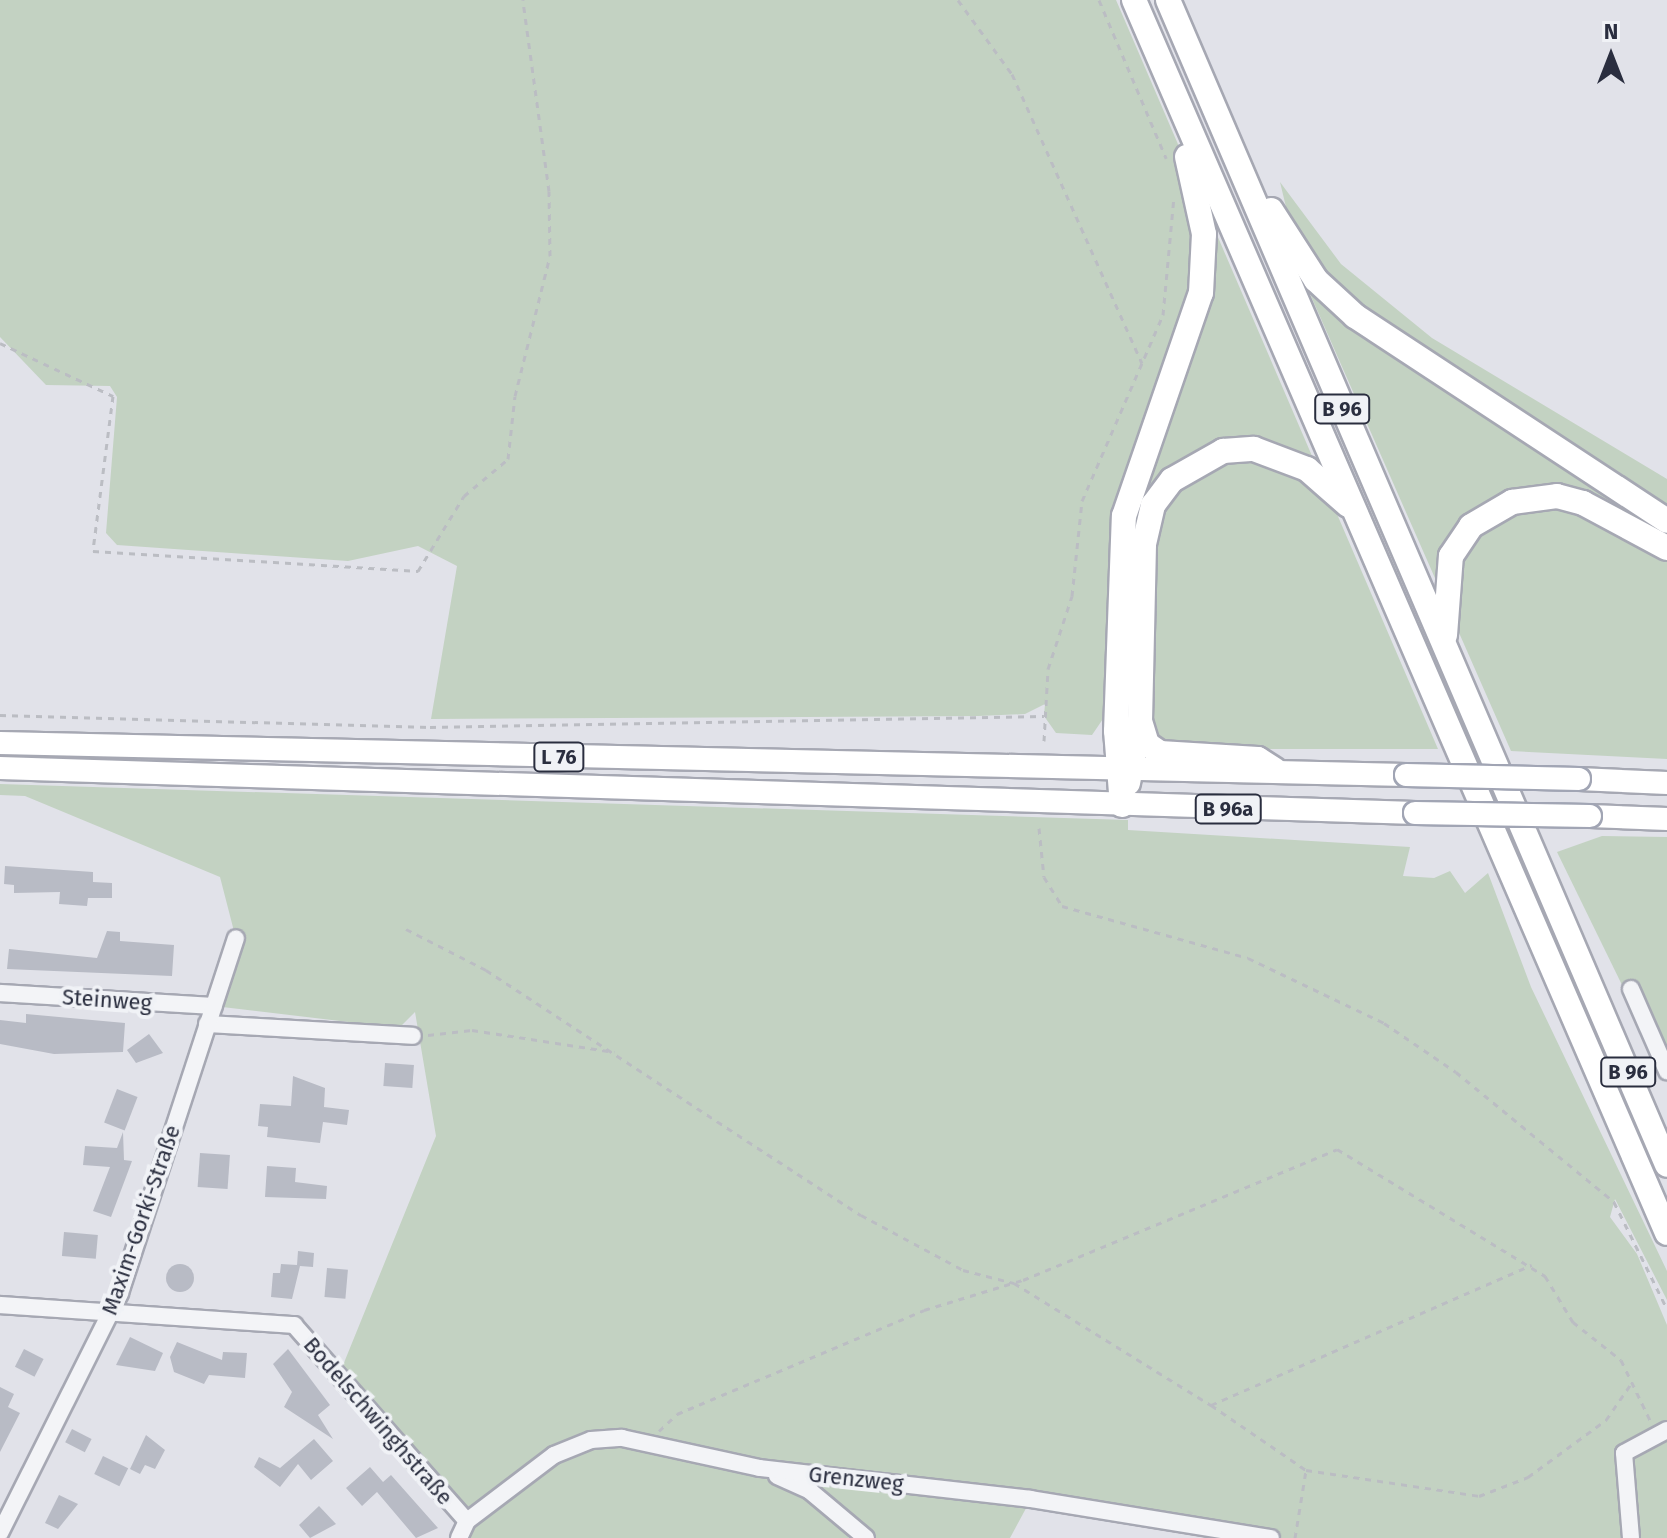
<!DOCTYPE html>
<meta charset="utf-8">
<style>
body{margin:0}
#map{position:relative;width:1667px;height:1538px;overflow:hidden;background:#e1e2e9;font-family:"Fira Sans",sans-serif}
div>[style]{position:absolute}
.green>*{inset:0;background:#c3d2c2}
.building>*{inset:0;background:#b8bbc5;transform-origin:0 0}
.round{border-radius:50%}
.path>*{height:3px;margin-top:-1.5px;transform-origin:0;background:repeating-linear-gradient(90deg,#bbbdc3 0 6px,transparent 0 12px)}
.roads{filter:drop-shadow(2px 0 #a6a8b3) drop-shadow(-2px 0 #a6a8b3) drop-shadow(0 2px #a6a8b3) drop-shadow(0 -2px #a6a8b3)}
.minor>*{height:16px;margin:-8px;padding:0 8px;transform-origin:8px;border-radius:8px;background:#f3f4f7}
.major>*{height:22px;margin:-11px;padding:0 11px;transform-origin:11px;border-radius:11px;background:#fff}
.highway>*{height:24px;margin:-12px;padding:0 12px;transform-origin:12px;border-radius:12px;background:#fff}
.bridges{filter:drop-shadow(2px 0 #a1a5b4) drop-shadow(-2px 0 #a1a5b4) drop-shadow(0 2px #a1a5b4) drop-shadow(0 -2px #a1a5b4)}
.major-bridge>*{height:22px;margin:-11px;padding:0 11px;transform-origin:11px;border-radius:11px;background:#fff}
span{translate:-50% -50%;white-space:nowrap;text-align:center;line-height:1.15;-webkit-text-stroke:8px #f0f2f6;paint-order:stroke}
.shield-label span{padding:2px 6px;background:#f0f2f6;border:2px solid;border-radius:6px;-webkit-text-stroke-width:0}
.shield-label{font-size:20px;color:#2a2e3f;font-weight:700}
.street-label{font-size:22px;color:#2a2e3f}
.north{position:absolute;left:1571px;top:16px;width:80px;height:80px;-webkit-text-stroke:6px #f0f2f6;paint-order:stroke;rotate:0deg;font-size:22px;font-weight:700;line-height:32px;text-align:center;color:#2a2e3f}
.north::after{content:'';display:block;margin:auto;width:28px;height:36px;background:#2a2e3f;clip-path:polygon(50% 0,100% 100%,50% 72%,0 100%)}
</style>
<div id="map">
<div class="green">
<div style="clip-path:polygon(0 0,1116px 0,1438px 749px,1177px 749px,1105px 716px,1092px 735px,1056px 733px,1044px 716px,1045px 704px,1025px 714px,978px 716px,431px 719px,457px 566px,418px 546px,348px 561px,117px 545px,106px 533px,117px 397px,110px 386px,46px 385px,0 337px)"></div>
<div style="clip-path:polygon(1280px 182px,1341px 264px,1432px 338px,1667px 479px,1667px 759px,1511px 751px,1303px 278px)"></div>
<div style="clip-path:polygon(0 784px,1128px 820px,1128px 830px,1410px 847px,1403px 876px,1434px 878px,1450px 871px,1465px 893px,1488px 873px,1531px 987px,1667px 1271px,1667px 1300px,1615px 1199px,1610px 1217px,1637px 1254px,1667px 1325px,1667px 1538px,1271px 1538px,1031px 1499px,1010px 1538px,866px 1538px,858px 1529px,848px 1538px,459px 1538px,467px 1521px,339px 1375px,436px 1136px,415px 1012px,399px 1028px,214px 1006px,236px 939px,220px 877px,25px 796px,0 795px)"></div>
<div style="clip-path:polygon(1602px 836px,1667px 837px,1667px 1077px,1557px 852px)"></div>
</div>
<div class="building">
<div style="clip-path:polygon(5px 866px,93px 872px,93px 882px,112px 883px,112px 898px,88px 898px,87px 906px,59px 904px,60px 892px,14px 893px,14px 885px,4px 884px)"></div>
<div style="clip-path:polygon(107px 931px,120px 932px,120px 941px,174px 945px,172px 976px,7px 969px,9px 949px,97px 958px)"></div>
<div style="clip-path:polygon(26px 1014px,125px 1023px,123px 1052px,54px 1054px,0 1044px,0 1020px,26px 1023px)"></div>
<div style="clip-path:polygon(149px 1034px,163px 1053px,136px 1063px,127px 1050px)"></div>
<div style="left:385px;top:1063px;width:29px;height:23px;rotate:4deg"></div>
<div style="clip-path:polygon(293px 1076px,325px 1088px,324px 1107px,349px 1110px,347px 1125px,323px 1122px,320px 1143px,267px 1137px,268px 1127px,258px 1126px,260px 1104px,291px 1106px)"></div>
<div style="left:117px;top:1089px;width:22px;height:36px;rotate:21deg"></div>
<div style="clip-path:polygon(123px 1132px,124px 1160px,132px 1161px,111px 1217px,93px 1211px,110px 1167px,83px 1165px,85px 1146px,117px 1148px)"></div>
<div style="left:200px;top:1153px;width:30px;height:34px;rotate:4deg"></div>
<div style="clip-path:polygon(267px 1166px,296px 1168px,295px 1182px,327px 1186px,326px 1199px,265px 1197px)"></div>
<div style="left:64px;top:1232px;width:34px;height:24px;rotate:5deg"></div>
<div style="clip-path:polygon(298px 1251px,314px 1253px,313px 1267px,300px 1266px,292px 1299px,271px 1297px,273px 1273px,280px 1273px,281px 1264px,297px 1265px)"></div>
<div class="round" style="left:166px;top:1264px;width:28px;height:28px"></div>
<div style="left:327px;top:1268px;width:21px;height:29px;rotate:5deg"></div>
<div style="clip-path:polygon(130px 1337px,163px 1353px,155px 1371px,116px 1365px)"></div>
<div style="clip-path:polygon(177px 1342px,222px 1360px,223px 1352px,247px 1353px,245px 1378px,209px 1375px,204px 1384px,174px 1372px,170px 1357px)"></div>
<div style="left:24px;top:1349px;width:22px;height:20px;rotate:27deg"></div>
<div style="clip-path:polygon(288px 1349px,330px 1405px,318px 1415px,333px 1439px,284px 1407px,292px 1392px,273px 1364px)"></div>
<div style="clip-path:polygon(0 1387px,14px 1394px,8px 1407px,20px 1413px,0 1452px)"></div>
<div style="left:72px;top:1429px;width:22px;height:15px;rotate:27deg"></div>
<div style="clip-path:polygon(146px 1435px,165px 1450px,155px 1469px,145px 1465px,140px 1474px,130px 1469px)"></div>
<div style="clip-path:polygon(314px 1439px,333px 1461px,311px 1480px,298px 1464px,280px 1487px,254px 1467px,259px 1457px,280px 1468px)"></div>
<div style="left:103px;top:1456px;width:28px;height:20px;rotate:26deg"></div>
<div style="clip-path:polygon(370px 1467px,383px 1482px,391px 1475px,438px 1528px,416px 1538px,377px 1492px,362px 1506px,346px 1488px)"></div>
<div style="clip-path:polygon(59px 1495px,78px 1504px,58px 1529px,45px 1523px)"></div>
<div style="clip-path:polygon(319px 1506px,336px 1524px,310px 1538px,299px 1525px)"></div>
</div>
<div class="path">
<div style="left:958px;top:0;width:92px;rotate:53.9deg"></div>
<div style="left:1012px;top:74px;width:317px;rotate:65.8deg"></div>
<div style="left:1099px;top:0;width:172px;rotate:67deg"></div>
<div style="left:0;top:343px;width:125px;rotate:25.1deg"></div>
<div style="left:113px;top:396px;width:156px;rotate:97.4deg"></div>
<div style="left:93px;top:551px;width:326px;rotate:3.5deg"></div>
<div style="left:418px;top:571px;width:88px;rotate:-58.5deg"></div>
<div style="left:464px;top:496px;width:57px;rotate:-40.1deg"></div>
<div style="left:508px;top:459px;width:63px;rotate:-83.7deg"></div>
<div style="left:515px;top:396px;width:144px;rotate:-76deg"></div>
<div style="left:550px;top:256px;width:65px;rotate:-90.9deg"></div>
<div style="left:549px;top:191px;width:193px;rotate:-97.8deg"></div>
<div style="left:0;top:715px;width:430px;rotate:1.6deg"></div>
<div style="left:430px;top:727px;width:614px;rotate:-1.03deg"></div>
<div style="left:1044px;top:741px;width:72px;rotate:-86.8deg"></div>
<div style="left:1048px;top:669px;width:77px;rotate:-71.8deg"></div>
<div style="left:1072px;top:596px;width:96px;rotate:-84deg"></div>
<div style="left:1082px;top:501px;width:203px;rotate:-66.5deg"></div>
<div style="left:1163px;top:315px;width:119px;rotate:-84.7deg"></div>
<div style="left:1039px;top:828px;width:49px;rotate:84.2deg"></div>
<div style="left:1044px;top:877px;width:34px;rotate:58deg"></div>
<div style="left:1062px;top:906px;width:193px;rotate:15.6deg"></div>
<div style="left:1248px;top:958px;width:151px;rotate:25.5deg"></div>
<div style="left:1384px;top:1023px;width:87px;rotate:34.2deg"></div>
<div style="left:1456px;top:1072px;width:205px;rotate:39.4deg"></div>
<div style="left:1614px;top:1202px;width:119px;rotate:63.6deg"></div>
<div style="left:406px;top:929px;width:90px;rotate:27.1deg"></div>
<div style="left:486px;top:970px;width:448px;rotate:33.2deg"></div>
<div style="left:861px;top:1215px;width:116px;rotate:28.3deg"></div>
<div style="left:963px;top:1270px;width:53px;rotate:14.3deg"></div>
<div style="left:1014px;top:1283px;width:232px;rotate:31.8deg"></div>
<div style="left:1211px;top:1405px;width:350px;rotate:-23.6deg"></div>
<div style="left:428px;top:1035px;width:44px;rotate:-6.5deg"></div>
<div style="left:472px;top:1030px;width:144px;rotate:8.8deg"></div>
<div style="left:1211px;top:1405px;width:115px;rotate:34.4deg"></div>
<div style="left:1306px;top:1470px;width:175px;rotate:8.5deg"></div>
<div style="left:1479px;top:1496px;width:53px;rotate:-21.2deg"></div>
<div style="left:1528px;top:1477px;width:97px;rotate:-36.2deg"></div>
<div style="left:1606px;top:1420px;width:47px;rotate:-55.3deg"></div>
<div style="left:659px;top:1431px;width:25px;rotate:-43deg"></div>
<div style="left:677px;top:1414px;width:268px;rotate:-22.8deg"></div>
<div style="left:924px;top:1310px;width:103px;rotate:-16.9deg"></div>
<div style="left:1023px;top:1280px;width:340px;rotate:-22.6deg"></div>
<div style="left:1337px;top:1149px;width:244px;rotate:31.4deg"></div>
<div style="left:1545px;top:1276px;width:54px;rotate:58.7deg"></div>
<div style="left:1573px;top:1322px;width:61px;rotate:38.4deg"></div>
<div style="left:1621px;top:1360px;width:67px;rotate:64.2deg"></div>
<div style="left:1295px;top:1538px;width:69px;rotate:-80.8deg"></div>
</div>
<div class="roads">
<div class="minor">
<div style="left:1631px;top:989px;width:90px;rotate:66.3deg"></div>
<div style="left:0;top:993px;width:214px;rotate:3.5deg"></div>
<div style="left:207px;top:1024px;width:206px;rotate:3.3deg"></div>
<div style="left:0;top:1305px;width:295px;rotate:3.9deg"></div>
<div style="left:294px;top:1325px;width:261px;rotate:48.6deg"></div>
<div style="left:777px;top:1476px;width:36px;rotate:24deg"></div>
<div style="left:810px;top:1491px;width:73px;rotate:40deg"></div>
<div style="left:0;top:1533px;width:268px;rotate:-63.4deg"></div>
<div style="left:120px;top:1293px;width:373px;rotate:-71.9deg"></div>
<div style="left:459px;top:1538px;width:19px;rotate:-65deg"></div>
<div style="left:467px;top:1521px;width:109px;rotate:-37.2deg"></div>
<div style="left:554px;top:1455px;width:40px;rotate:-22deg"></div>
<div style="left:591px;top:1440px;width:31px;rotate:-4deg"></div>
<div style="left:622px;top:1438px;width:141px;rotate:12.3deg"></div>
<div style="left:760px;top:1468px;width:272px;rotate:6.5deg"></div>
<div style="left:1030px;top:1499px;width:244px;rotate:9.2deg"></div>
<div style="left:1631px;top:1538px;width:85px;rotate:-94.7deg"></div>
<div style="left:1624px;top:1453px;width:49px;rotate:-28.1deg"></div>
</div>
<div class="major">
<div style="left:0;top:743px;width:1406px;rotate:1.3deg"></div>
<div style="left:0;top:768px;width:1416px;rotate:1.82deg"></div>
<div style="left:1579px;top:779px;width:88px;rotate:2.6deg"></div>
<div style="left:1590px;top:816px;width:77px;rotate:2.2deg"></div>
</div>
<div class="highway">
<div style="left:1134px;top:0;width:1343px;rotate:66.62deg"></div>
<div style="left:1168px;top:0;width:1267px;rotate:66.81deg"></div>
<div style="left:1271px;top:210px;width:83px;rotate:57.3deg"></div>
<div style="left:1316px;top:280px;width:53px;rotate:42.7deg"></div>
<div style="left:1355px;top:316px;width:373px;rotate:33.3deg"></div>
<div style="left:1445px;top:635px;width:79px;rotate:-85.7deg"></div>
<div style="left:1451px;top:556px;width:36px;rotate:-56deg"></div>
<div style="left:1471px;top:526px;width:48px;rotate:-30.3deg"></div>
<div style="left:1512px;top:502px;width:45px;rotate:-7.6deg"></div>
<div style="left:1557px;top:496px;width:27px;rotate:15deg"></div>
<div style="left:1583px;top:503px;width:95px;rotate:28.2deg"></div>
<div style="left:1140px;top:721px;width:24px;rotate:73deg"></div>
<div style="left:1147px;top:744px;width:16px;rotate:35deg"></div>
<div style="left:1160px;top:753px;width:98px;rotate:3.5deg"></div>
<div style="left:1258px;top:759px;width:20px;rotate:33deg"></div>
<div style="left:1128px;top:783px;width:63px;rotate:-79deg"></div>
<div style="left:1140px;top:721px;width:177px;rotate:-88.7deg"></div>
<div style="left:1144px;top:544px;width:40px;rotate:-77deg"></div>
<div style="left:1153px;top:505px;width:31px;rotate:-53deg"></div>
<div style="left:1172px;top:480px;width:59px;rotate:-29.6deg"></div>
<div style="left:1223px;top:451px;width:31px;rotate:-4deg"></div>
<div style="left:1254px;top:449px;width:57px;rotate:20.7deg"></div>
<div style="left:1307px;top:469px;width:55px;rotate:41.3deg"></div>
<div style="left:1122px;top:805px;width:74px;rotate:-94.6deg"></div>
<div style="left:1116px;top:731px;width:215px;rotate:-87.9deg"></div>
<div style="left:1124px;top:516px;width:236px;rotate:-71deg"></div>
<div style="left:1201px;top:293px;width:59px;rotate:-87.1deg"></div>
<div style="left:1204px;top:234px;width:79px;rotate:-102.4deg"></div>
</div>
</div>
<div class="bridges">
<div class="major-bridge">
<div style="left:1406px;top:775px;width:173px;rotate:1.3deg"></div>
<div style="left:1415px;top:813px;width:175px;rotate:1deg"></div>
</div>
</div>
<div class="shield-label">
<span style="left:1342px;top:409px">B 96</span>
<span style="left:559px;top:757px">L 76</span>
<span style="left:1228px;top:809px">B 96a</span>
<span style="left:1628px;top:1072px">B 96</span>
</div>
<div class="street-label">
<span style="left:107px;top:1000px;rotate:4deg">Steinweg</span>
<span style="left:141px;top:1220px;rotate:-71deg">Maxim-Gorki-Straße</span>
<span style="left:378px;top:1421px;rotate:49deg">Bodelschwinghstraße</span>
<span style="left:856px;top:1479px;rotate:6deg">Grenzweg</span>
</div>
<div class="north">N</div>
</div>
